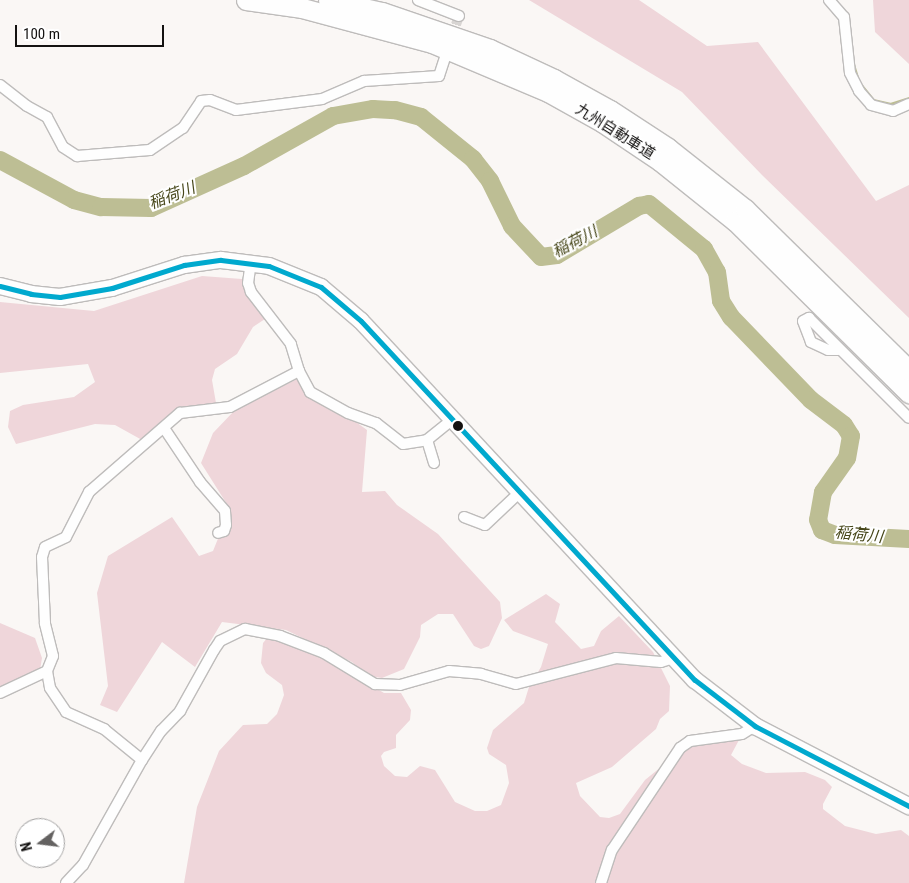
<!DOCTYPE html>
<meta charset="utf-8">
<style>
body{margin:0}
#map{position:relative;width:909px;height:883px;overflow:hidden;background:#faf7f5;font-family:"Roboto Condensed","Noto Sans JP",sans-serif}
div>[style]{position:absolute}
.green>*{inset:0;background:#efd6da}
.stream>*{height:3px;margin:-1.5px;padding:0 1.5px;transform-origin:1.5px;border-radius:1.5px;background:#bdbe94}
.river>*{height:18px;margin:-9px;padding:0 9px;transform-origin:9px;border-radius:9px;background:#bdbe94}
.minor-tunnel>*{height:10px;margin-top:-5px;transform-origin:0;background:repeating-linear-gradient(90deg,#d8d5d3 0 10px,transparent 0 15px)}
.roads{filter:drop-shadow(1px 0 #bebcbb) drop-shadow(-1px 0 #bebcbb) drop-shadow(0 1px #bebcbb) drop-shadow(0 -1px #bebcbb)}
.minor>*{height:10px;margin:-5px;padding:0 5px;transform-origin:5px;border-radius:5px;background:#fefefe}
.primary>*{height:16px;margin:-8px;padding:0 8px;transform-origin:8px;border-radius:8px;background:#fefefe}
.motorway>*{height:19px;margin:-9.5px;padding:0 9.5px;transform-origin:9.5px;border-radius:9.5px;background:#fefefe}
.bus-1>*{height:5px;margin:-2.5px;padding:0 2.5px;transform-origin:2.5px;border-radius:2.5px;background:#00a9ce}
.dots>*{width:14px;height:14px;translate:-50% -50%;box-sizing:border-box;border:2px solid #fff;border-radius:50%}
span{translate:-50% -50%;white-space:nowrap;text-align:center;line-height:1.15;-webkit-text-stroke:4px #fff;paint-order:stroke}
.street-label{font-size:15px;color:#141211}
.water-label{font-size:16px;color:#47471a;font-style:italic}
.north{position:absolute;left:15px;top:818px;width:50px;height:50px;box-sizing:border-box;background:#fff;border:1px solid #a1a0a0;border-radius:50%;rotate:255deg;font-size:14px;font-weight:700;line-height:20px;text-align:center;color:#141211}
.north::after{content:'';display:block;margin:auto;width:18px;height:22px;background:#646261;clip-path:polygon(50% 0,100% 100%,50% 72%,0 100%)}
.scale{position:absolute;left:15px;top:25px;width:149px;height:22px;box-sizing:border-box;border:2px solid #141211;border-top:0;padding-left:6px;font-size:15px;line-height:18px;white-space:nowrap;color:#141211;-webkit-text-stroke:4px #fff;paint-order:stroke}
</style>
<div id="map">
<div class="green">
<div style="clip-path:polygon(529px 0,639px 0,707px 46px,758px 42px,876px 201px,909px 185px,909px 318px,762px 175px,682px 92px)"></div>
<div style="clip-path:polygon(873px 0,909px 0,909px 64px,875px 32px)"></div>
<div style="clip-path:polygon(202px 276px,242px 279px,246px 291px,265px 319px,253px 327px,237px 354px,215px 369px,212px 380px,216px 403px,183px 408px,142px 440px,115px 425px,95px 424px,16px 444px,8px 427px,10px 411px,23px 405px,74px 397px,95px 382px,88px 364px,0 373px,0 302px,94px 311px)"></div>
<div style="clip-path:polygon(297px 379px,367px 430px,362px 492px,385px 491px,397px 505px,438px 534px,500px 602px,502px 618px,489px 646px,481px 649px,474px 646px,453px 614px,438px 614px,421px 625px,420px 637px,404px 669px,382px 678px,368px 676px,352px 662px,286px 630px,222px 622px,195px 667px,162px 642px,117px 712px,100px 705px,108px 686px,97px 593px,108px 556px,172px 517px,199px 556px,213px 551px,230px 509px,201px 463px,213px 433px,234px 411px)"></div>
<div style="clip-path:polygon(546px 594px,560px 604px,555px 622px,581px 649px,594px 646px,601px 631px,619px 616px,653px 652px,670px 686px,669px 711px,660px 719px,656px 729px,612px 767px,576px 783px,580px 796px,600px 817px,609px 818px,620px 814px,645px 780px,688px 745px,732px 738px,739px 740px,731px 755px,742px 764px,766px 773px,805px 772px,825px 780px,832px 787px,823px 804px,823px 809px,845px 826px,876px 834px,901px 830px,909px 836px,909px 883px,184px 883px,197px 807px,219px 751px,243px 725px,267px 724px,277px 714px,284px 695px,282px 685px,266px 673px,261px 663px,263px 643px,268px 637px,314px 651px,384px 693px,401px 693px,411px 710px,410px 720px,396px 735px,396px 748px,384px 752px,381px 756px,384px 766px,395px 776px,407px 777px,420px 766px,435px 770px,455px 802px,475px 811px,487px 811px,501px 805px,509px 783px,506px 765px,489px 754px,487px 748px,493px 730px,524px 703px,529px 687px,541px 667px,548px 644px,513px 631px,504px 620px)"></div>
<div style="clip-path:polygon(0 623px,35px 638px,42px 658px,40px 670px,0 690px)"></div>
</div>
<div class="stream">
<div style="left:853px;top:64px;width:14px;rotate:73deg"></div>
<div style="left:861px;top:85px;width:19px;rotate:51deg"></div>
<div style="left:873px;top:100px;width:17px;rotate:13deg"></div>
<div style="left:890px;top:104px;width:20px;rotate:-18deg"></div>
</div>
<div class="river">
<div style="left:0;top:160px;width:84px;rotate:28.4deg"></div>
<div style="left:74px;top:200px;width:28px;rotate:15deg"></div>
<div style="left:101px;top:207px;width:50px;rotate:1.1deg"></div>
<div style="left:151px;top:208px;width:102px;rotate:-24.3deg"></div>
<div style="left:244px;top:166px;width:102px;rotate:-29.3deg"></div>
<div style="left:333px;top:116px;width:41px;rotate:-9.9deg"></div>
<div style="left:373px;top:109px;width:22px;rotate:3deg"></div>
<div style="left:395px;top:110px;width:27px;rotate:15deg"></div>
<div style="left:421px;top:117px;width:67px;rotate:38.9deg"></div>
<div style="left:473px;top:159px;width:28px;rotate:52deg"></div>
<div style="left:490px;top:181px;width:50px;rotate:63.9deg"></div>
<div style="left:512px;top:226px;width:42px;rotate:46.9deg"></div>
<div style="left:541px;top:257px;width:16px;rotate:-7deg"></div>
<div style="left:557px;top:255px;width:96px;rotate:-30.9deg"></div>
<div style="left:639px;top:206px;width:10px;rotate:-11deg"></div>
<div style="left:649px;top:204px;width:71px;rotate:39.3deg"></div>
<div style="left:704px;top:249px;width:26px;rotate:61deg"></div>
<div style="left:717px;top:272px;width:29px;rotate:82deg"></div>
<div style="left:721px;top:301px;width:19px;rotate:58deg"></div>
<div style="left:731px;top:317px;width:115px;rotate:46.1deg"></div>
<div style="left:811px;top:400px;width:41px;rotate:37.1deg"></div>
<div style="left:844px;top:425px;width:13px;rotate:58deg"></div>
<div style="left:851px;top:436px;width:22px;rotate:100deg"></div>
<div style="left:847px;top:458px;width:42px;rotate:125.2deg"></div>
<div style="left:823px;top:492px;width:28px;rotate:100deg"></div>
<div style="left:818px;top:520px;width:11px;rotate:68deg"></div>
<div style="left:822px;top:530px;width:14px;rotate:21deg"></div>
<div style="left:835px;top:535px;width:74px;rotate:3.1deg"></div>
</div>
<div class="minor-tunnel">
<div style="left:451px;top:39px;width:24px;rotate:-71deg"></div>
</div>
<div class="roads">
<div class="minor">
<div style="left:418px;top:0;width:44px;rotate:21.3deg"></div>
<div style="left:829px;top:0;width:23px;rotate:49deg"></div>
<div style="left:844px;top:17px;width:56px;rotate:83.9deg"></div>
<div style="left:850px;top:73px;width:20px;rotate:63deg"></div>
<div style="left:859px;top:91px;width:18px;rotate:49deg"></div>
<div style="left:871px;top:105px;width:23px;rotate:15deg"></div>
<div style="left:893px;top:111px;width:17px;rotate:-24deg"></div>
<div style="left:0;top:85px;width:34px;rotate:38deg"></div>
<div style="left:27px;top:106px;width:23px;rotate:29deg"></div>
<div style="left:47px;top:117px;width:34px;rotate:62deg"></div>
<div style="left:63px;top:147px;width:17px;rotate:33deg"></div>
<div style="left:77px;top:156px;width:73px;rotate:-4.7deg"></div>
<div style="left:150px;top:150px;width:40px;rotate:-34deg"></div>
<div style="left:183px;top:128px;width:32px;rotate:-56deg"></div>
<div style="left:201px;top:101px;width:9px;rotate:-6deg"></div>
<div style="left:210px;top:100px;width:28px;rotate:21deg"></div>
<div style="left:236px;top:110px;width:87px;rotate:-7.3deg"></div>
<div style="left:322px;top:99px;width:46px;rotate:-23.2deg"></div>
<div style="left:364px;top:81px;width:75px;rotate:-3.8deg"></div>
<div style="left:439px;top:76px;width:20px;rotate:-72deg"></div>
<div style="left:838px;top:350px;width:10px;rotate:180deg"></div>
<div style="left:828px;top:350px;width:19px;rotate:-155deg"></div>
<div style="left:811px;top:342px;width:22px;rotate:-111deg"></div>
<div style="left:803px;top:321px;width:7px;rotate:-27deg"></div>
<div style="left:809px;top:318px;width:141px;rotate:45deg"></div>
<div style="left:299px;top:371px;width:24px;rotate:62deg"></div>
<div style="left:310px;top:392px;width:43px;rotate:28.9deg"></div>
<div style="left:348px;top:413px;width:30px;rotate:20deg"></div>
<div style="left:376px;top:423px;width:34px;rotate:38deg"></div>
<div style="left:403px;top:444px;width:24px;rotate:-9deg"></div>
<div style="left:427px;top:440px;width:32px;rotate:-39deg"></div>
<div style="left:164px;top:428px;width:65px;rotate:56.3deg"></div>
<div style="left:200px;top:482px;width:38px;rotate:49deg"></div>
<div style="left:225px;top:511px;width:14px;rotate:86deg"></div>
<div style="left:226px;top:525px;width:6px;rotate:108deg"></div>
<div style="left:224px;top:531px;width:6px;rotate:162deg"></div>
<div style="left:427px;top:440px;width:24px;rotate:73deg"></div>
<div style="left:464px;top:517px;width:22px;rotate:21deg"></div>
<div style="left:485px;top:525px;width:48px;rotate:-43.3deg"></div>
<div style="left:47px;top:671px;width:17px;rotate:80deg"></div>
<div style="left:50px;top:688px;width:29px;rotate:56deg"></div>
<div style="left:66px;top:712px;width:42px;rotate:24.1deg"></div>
<div style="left:104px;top:729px;width:49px;rotate:39.2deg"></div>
<div style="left:0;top:693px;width:52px;rotate:-25.1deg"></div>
<div style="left:47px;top:671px;width:16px;rotate:-68deg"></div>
<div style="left:53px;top:656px;width:34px;rotate:-104deg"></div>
<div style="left:45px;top:623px;width:66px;rotate:-92.6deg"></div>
<div style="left:42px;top:557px;width:10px;rotate:-73deg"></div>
<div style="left:45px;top:547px;width:23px;rotate:-25deg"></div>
<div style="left:66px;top:537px;width:51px;rotate:-62.9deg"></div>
<div style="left:89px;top:492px;width:121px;rotate:-41deg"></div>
<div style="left:180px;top:413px;width:50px;rotate:-6.8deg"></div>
<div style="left:230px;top:407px;width:78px;rotate:-27.6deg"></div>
<div style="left:299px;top:371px;width:28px;rotate:-107deg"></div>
<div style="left:291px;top:344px;width:66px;rotate:-127.6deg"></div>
<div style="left:251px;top:292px;width:9px;rotate:-108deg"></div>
<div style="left:248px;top:283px;width:21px;rotate:-82deg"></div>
<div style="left:66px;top:883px;width:25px;rotate:-47deg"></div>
<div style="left:83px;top:865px;width:120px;rotate:-60.7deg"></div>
<div style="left:142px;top:760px;width:35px;rotate:-57deg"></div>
<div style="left:161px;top:731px;width:28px;rotate:-46deg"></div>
<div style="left:180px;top:711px;width:70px;rotate:-60.9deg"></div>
<div style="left:214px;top:650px;width:11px;rotate:-56deg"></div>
<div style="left:220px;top:641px;width:28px;rotate:-26deg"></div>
<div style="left:245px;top:629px;width:36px;rotate:11deg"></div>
<div style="left:280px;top:636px;width:47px;rotate:21.1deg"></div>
<div style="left:324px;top:653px;width:60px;rotate:31.3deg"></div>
<div style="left:375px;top:684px;width:25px;rotate:2deg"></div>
<div style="left:400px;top:685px;width:51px;rotate:-15.9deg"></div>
<div style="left:449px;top:671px;width:32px;rotate:5deg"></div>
<div style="left:481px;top:674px;width:36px;rotate:16deg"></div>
<div style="left:516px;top:684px;width:103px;rotate:-14.6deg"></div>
<div style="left:616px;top:658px;width:45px;rotate:5.1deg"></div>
<div style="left:661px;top:662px;width:13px;rotate:-18deg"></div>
<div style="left:601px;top:883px;width:35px;rotate:-72deg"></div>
<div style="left:612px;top:850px;width:123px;rotate:-56.3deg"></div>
<div style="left:680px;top:748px;width:12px;rotate:-35deg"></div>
<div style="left:690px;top:741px;width:52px;rotate:-7.7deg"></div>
<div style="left:742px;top:734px;width:15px;rotate:-32deg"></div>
</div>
<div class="primary">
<div style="left:0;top:286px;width:32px;rotate:14deg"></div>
<div style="left:31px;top:294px;width:29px;rotate:6deg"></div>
<div style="left:60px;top:297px;width:53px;rotate:-9.8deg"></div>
<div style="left:112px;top:288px;width:76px;rotate:-17.7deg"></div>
<div style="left:184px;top:265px;width:37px;rotate:-8deg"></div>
<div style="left:221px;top:260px;width:48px;rotate:7.1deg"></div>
<div style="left:269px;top:266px;width:56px;rotate:22deg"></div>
<div style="left:321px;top:287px;width:52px;rotate:40.4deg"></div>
<div style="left:361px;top:321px;width:490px;rotate:47.1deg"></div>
<div style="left:695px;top:680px;width:76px;rotate:37.5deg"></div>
<div style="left:755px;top:726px;width:174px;rotate:27.5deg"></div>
</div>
<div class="motorway">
<div style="left:246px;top:0;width:57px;rotate:8.1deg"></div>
<div style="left:302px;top:8px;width:135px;rotate:15.1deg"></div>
<div style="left:432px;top:43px;width:126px;rotate:22.9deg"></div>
<div style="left:548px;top:92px;width:62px;rotate:29.1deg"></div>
<div style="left:602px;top:122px;width:70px;rotate:33.9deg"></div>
<div style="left:660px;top:161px;width:96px;rotate:38.7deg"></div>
<div style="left:735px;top:221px;width:245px;rotate:44.7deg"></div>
<div style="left:328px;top:0;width:55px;rotate:12.5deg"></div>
<div style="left:382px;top:12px;width:114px;rotate:18.9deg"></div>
<div style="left:490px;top:49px;width:71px;rotate:25.1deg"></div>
<div style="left:554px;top:79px;width:64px;rotate:29deg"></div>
<div style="left:610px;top:110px;width:69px;rotate:33.2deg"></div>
<div style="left:668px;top:148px;width:98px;rotate:38.4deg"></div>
<div style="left:745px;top:209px;width:230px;rotate:44.5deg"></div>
</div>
</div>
<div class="bus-1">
<div style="left:0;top:286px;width:32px;rotate:14deg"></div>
<div style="left:31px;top:294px;width:29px;rotate:6deg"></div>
<div style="left:60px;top:297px;width:53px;rotate:-9.8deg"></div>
<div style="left:112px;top:288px;width:76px;rotate:-17.7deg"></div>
<div style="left:184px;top:265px;width:37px;rotate:-8deg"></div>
<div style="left:221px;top:260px;width:48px;rotate:7.1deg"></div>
<div style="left:269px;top:266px;width:56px;rotate:22deg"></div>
<div style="left:321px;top:287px;width:52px;rotate:40.4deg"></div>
<div style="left:361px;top:321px;width:490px;rotate:47.1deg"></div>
<div style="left:695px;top:680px;width:76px;rotate:37.5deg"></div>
<div style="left:755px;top:726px;width:174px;rotate:27.5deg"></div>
</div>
<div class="dots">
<div style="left:458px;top:426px;background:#141211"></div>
</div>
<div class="street-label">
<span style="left:615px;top:132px;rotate:32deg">九州自動車道</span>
</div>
<div class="water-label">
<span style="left:172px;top:196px;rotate:-21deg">稲荷川</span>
<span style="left:575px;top:242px;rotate:-28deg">稲荷川</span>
<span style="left:859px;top:535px;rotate:6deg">稲荷川</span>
</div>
<div class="north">N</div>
<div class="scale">100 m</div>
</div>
